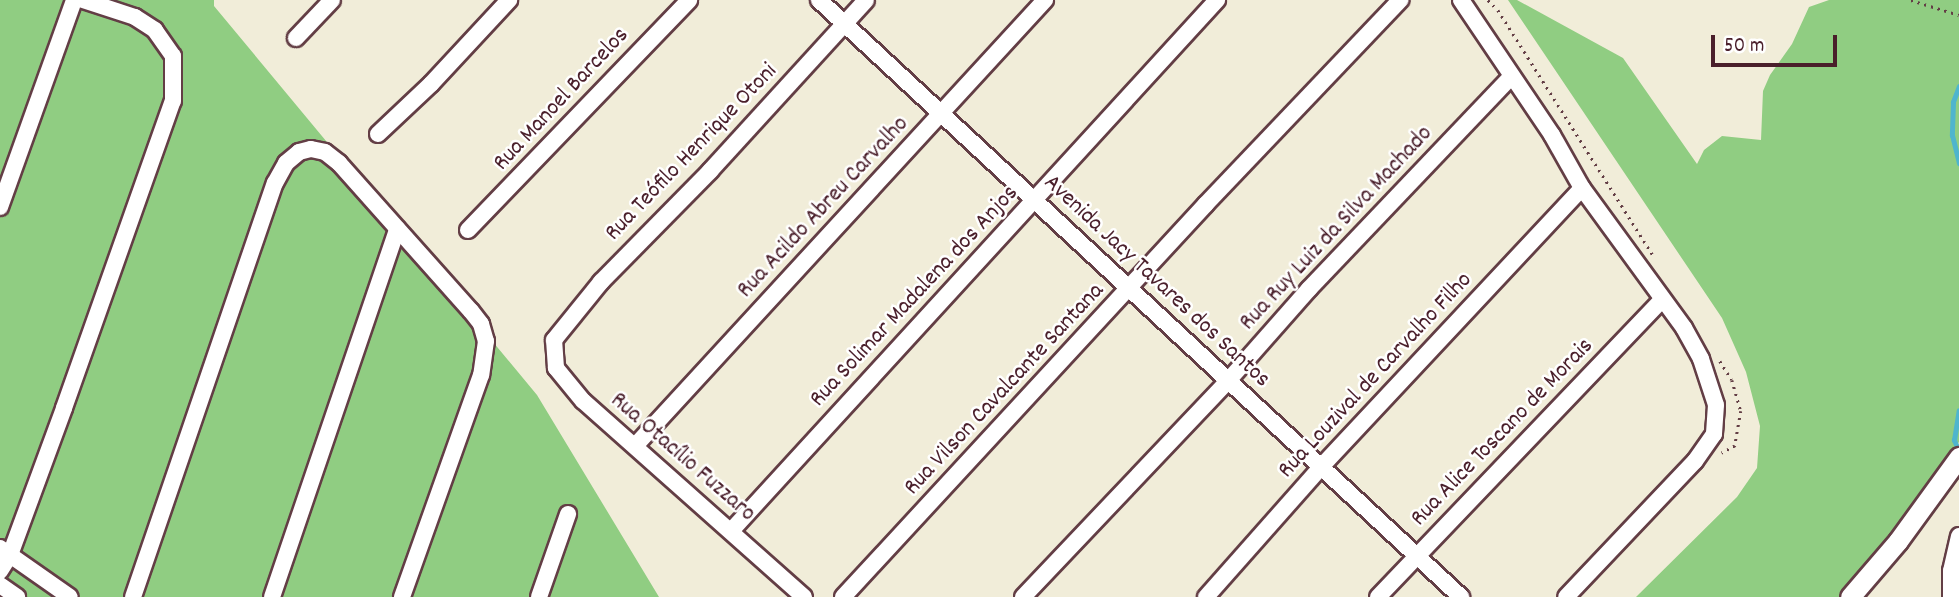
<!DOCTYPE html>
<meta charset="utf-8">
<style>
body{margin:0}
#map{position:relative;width:1959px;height:597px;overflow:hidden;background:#f1edd9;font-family:Dekko,sans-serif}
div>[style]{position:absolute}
.green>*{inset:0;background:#90cd82}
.stream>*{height:5px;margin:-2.5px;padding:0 2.5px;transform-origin:2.5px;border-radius:2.5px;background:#4fb5cd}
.path>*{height:2.5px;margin-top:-1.25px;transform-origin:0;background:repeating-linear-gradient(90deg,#633e45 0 2px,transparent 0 7px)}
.roads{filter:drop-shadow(2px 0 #633e45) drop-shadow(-2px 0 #633e45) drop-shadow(0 2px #633e45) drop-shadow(0 -2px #633e45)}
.minor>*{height:16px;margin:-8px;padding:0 8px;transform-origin:8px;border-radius:8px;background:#fff}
.tertiary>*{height:19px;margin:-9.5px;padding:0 9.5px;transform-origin:9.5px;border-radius:9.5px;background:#fff}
span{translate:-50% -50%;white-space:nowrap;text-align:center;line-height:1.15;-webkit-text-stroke:5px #fff;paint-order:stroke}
.street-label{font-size:24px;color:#4a1f2b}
.scale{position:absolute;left:1711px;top:35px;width:126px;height:32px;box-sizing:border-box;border:4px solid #4a1f2b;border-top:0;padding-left:9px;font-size:21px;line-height:24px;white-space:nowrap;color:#4a1f2b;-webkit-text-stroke:5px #fff;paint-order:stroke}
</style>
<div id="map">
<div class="green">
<div style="clip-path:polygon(0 0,214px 0,214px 6px,537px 395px,659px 597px,0 597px)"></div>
<div style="clip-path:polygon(1508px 0,1517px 0,1623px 58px,1697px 164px,1704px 150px,1722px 136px,1761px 140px,1763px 91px,1770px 75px,1792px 44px,1809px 7px,1829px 0,1959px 0,1959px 442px,1898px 527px,1840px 597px,1636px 597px,1737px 497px,1757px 468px,1760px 426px,1746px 372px,1722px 318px)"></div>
</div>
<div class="stream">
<div style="left:1959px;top:86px;width:17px;rotate:111deg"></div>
<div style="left:1953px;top:102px;width:33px;rotate:92deg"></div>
<div style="left:1952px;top:135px;width:29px;rotate:76deg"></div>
<div style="left:1957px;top:447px;width:8px;rotate:-113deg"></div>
<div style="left:1954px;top:440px;width:30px;rotate:-81deg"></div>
</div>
<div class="path">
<div style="left:1488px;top:0;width:14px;rotate:45deg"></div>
<div style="left:1498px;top:10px;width:290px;rotate:57.7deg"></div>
<div style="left:1911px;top:0;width:50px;rotate:17.4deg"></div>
<div style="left:1720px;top:361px;width:22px;rotate:58deg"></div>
<div style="left:1732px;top:380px;width:32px;rotate:74deg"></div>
<div style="left:1741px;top:411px;width:36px;rotate:100deg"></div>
<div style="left:1735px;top:446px;width:15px;rotate:152deg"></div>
</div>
<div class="roads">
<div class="minor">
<div style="left:819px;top:0;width:877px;rotate:42.92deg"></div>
<div style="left:1461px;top:0;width:163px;rotate:56deg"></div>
<div style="left:1552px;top:135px;width:61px;rotate:60.5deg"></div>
<div style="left:1582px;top:188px;width:173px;rotate:53.9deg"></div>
<div style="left:1684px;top:328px;width:35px;rotate:61deg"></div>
<div style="left:1701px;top:359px;width:48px;rotate:71.9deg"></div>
<div style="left:1716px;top:405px;width:29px;rotate:94deg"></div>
<div style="left:1714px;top:434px;width:33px;rotate:125deg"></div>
<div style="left:1695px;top:461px;width:187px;rotate:133.5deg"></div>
<div style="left:296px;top:38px;width:52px;rotate:-46.5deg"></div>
<div style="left:378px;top:134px;width:73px;rotate:-43.3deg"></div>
<div style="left:431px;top:84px;width:115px;rotate:-47.1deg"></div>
<div style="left:0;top:207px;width:220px;rotate:-70.3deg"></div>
<div style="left:468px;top:230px;width:319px;rotate:-46.1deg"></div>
<div style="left:635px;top:446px;width:606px;rotate:-47.41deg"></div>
<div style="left:731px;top:531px;width:720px;rotate:-47.53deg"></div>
<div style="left:0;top:548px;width:85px;rotate:35deg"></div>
<div style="left:0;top:571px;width:19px;rotate:-58deg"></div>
<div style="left:10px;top:555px;width:157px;rotate:-69.8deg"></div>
<div style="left:64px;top:408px;width:326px;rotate:-70.5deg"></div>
<div style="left:173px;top:101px;width:45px;rotate:-90deg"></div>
<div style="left:173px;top:56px;width:32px;rotate:-125deg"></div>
<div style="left:155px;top:30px;width:24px;rotate:-147deg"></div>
<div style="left:135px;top:17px;width:55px;rotate:-161.9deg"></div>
<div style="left:0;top:585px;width:21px;rotate:35deg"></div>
<div style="left:133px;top:597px;width:438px;rotate:-71.1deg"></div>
<div style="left:275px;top:183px;width:23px;rotate:-61deg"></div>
<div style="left:286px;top:163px;width:17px;rotate:-40deg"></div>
<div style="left:299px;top:152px;width:12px;rotate:-14deg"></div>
<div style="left:311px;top:149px;width:14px;rotate:12deg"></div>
<div style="left:325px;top:152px;width:18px;rotate:38deg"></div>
<div style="left:339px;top:163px;width:198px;rotate:48.3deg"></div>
<div style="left:471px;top:311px;width:16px;rotate:52deg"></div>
<div style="left:481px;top:324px;width:18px;rotate:74deg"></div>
<div style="left:486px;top:341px;width:34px;rotate:98deg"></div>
<div style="left:481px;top:375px;width:236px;rotate:109.6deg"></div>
<div style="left:272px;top:597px;width:389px;rotate:-71.2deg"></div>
<div style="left:539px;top:597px;width:88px;rotate:-70.7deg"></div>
<div style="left:804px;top:597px;width:295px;rotate:-138.4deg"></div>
<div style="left:583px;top:401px;width:43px;rotate:-129.3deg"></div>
<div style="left:556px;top:368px;width:28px;rotate:-94deg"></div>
<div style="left:554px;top:340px;width:75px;rotate:-51deg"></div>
<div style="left:601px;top:282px;width:156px;rotate:-45.5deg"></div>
<div style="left:710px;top:171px;width:231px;rotate:-47.6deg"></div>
<div style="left:843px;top:597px;width:535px;rotate:-47.27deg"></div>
<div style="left:1206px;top:204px;width:282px;rotate:-46.4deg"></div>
<div style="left:1023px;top:597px;width:296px;rotate:-46.5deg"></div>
<div style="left:1227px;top:382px;width:124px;rotate:-48.6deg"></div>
<div style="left:1309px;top:289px;width:293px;rotate:-46.4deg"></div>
<div style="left:1206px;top:597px;width:172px;rotate:-48.5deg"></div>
<div style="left:1320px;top:468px;width:383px;rotate:-46.9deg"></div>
<div style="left:1378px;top:597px;width:410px;rotate:-46.3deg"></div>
<div style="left:1951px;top:597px;width:26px;rotate:-90deg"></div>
<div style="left:1951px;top:571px;width:36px;rotate:-77deg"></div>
</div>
<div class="tertiary">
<div style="left:1850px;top:597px;width:74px;rotate:-49.4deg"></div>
<div style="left:1898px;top:541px;width:104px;rotate:-54deg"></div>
</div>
</div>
<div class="street-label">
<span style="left:562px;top:100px;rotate:-47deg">Rua Manoel Barcelos</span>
<span style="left:692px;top:153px;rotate:-46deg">Rua Teófilo Henrique Otoni</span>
<span style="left:824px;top:208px;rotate:-47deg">Rua Acildo Abreu Carvalho</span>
<span style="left:1337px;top:229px;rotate:-47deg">Rua Ruy Luiz da Silva Machado</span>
<span style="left:1156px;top:282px;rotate:43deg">Avenida Jacy Tavares dos Santos</span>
<span style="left:915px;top:297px;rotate:-47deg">Rua Solimar Madalena dos Anjos</span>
<span style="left:1376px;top:376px;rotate:-47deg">Rua Louzival de Carvalho Filho</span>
<span style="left:1005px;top:390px;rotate:-47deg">Rua Vilson Cavalcante Santana</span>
<span style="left:1503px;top:433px;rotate:-46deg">Rua Alice Toscano de Morais</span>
<span style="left:682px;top:458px;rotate:41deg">Rua Otacílio Fuzzaro</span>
</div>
<div class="scale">50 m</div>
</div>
